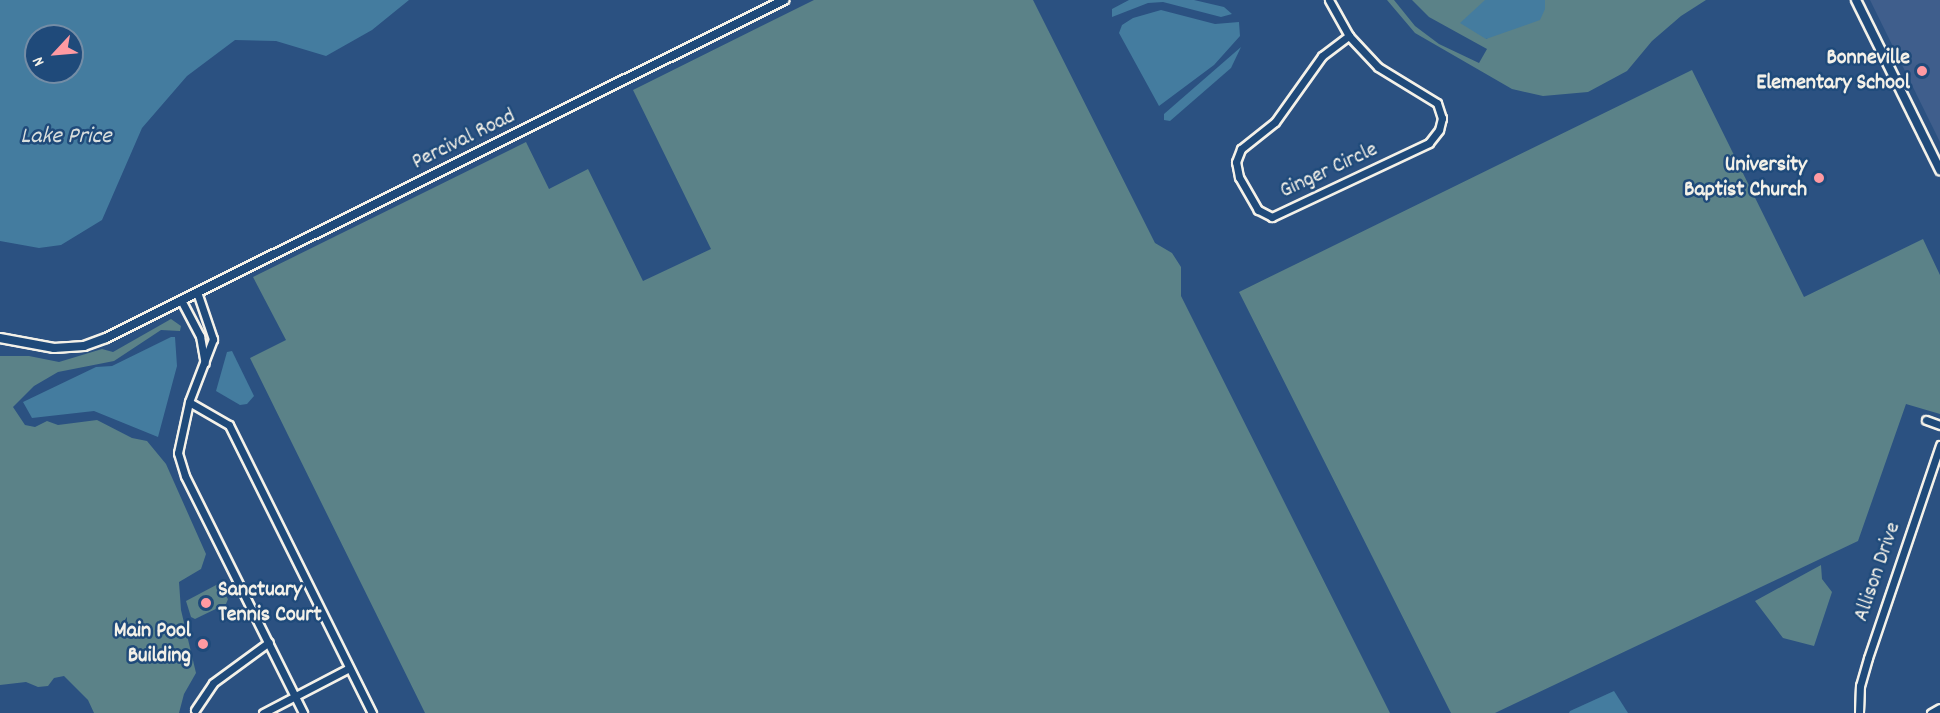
<!DOCTYPE html>
<style>
body{margin:0}
#map{position:relative;width:1940px;height:713px;overflow:hidden;background:#2b5181;font-family:Dekko,sans-serif}
div>[style]{position:absolute}
.built>*{inset:0;background:#3f5e8c}
.green>*{inset:0;background:#5b8288}
.water>*{inset:0;background:#447c9f}
.roads{filter:drop-shadow(2px 0 #f4f1e8) drop-shadow(-2px 0 #f4f1e8) drop-shadow(0 2px #f4f1e8) drop-shadow(0 -2px #f4f1e8)}
.minor>*{height:7px;margin:-3.5px;padding:0 3.5px;transform-origin:3.5px;border-radius:3.5px;background:#1f4a7a}
.tertiary>*{height:8px;margin:-4px;padding:0 4px;transform-origin:4px;border-radius:4px;background:#1f4a7a}
.dots>*{width:16px;height:16px;translate:-50% -50%;box-sizing:border-box;border:3px solid #1f4a7a;border-radius:50%}
span{translate:-50% -50%;white-space:nowrap;text-align:center;line-height:1.15;-webkit-text-stroke:5px #1f4a7a;paint-order:stroke}
.poi-label{font-size:22px;color:#f4f1e8;font-weight:700}
.right{translate:-100% -50%;text-align:right}
.left{translate:0 -50%;text-align:left}
.street-label{font-size:22px;color:#f4f1e8}
.water-label{font-size:24px;color:#dadfdd;font-style:italic}
.north{position:absolute;left:24px;top:24px;width:60px;height:60px;box-sizing:border-box;background:#1f4a7a;border:2px solid #748da6;border-radius:50%;rotate:244deg;font-size:16px;font-weight:700;line-height:24px;text-align:center;color:#f4f1e8}
.north::after{content:'';display:block;margin:auto;width:21px;height:27px;background:#ff9aa2;clip-path:polygon(50% 0,100% 100%,50% 72%,0 100%)}
</style>
<div id="map">
<div class="built">
<div style="clip-path:polygon(1870px 0,1940px 0,1940px 142px)"></div>
</div>
<div class="green">
<div style="clip-path:polygon(814px 0,1033px 0,1155px 243px,1172px 253px,1181px 267px,1181px 296px,1390px 713px,425px 713px,250px 358px,286px 340px,253px 277px,526px 142px,549px 189px,588px 169px,643px 281px,711px 249px,633px 90px)"></div>
<div style="clip-path:polygon(1387px 0,1394px 0,1415px 26px,1439px 44px,1479px 63px,1487px 49px,1429px 17px,1412px 0,1485px 0,1486px 39px,1545px 0,1706px 0,1681px 16px,1652px 41px,1627px 71px,1588px 92px,1543px 96px,1512px 89px,1415px 33px)"></div>
<div style="clip-path:polygon(1692px 70px,1804px 297px,1923px 239px,1940px 275px,1940px 414px,1906px 404px,1858px 541px,1495px 713px,1451px 713px,1239px 292px)"></div>
<div style="clip-path:polygon(171px 319px,181px 326px,180px 331px,161px 330px,114px 361px,58px 372px,34px 386px,13px 407px,25px 425px,35px 427px,47px 421px,58px 425px,97px 420px,132px 438px,147px 441px,166px 464px,206px 554px,201px 569px,179px 582px,181px 610px,196px 673px,184px 694px,179px 713px,94px 713px,88px 700px,64px 676px,54px 678px,48px 686px,38px 687px,26px 682px,0 685px,0 356px,29px 356px,59px 362px,102px 349px,113px 352px)"></div>
<div style="clip-path:polygon(1821px 565px,1822px 579px,1832px 592px,1814px 646px,1783px 638px,1755px 601px)"></div>
<div style="clip-path:polygon(218px 584px,228px 599px,226px 604px,195px 619px,191px 617px,186px 601px)"></div>
</div>
<div class="water">
<div style="clip-path:polygon(evenodd,0 0,409px 0,372px 30px,326px 56px,276px 41px,235px 40px,187px 76px,142px 128px,102px 220px,61px 245px,39px 248px,0 241px,0 0,36px 36px,72px 36px,72px 72px,36px 72px,36px 36px)"></div>
<div style="clip-path:polygon(1129px 0,1194px 0,1224px 7px,1232px 14px,1221px 17px,1163px 2px,1148px 3px,1112px 17px,1112px 9px)"></div>
<div style="clip-path:polygon(1485px 0,1545px 0,1545px 9px,1540px 20px,1486px 39px,1460px 23px)"></div>
<div style="clip-path:polygon(1161px 10px,1215px 24px,1239px 22px,1240px 36px,1214px 65px,1159px 106px,1119px 33px,1122px 25px,1133px 18px)"></div>
<div style="clip-path:polygon(1241px 47px,1231px 68px,1170px 121px,1164px 120px,1164px 114px)"></div>
<div style="clip-path:polygon(171px 337px,175px 337px,177px 366px,158px 437px,94px 411px,32px 418px,23px 402px,96px 367px,112px 366px)"></div>
<div style="clip-path:polygon(232px 351px,254px 396px,247px 404px,240px 405px,216px 391px,227px 352px)"></div>
<div style="clip-path:polygon(1614px 691px,1628px 713px,1569px 713px,1570px 711px)"></div>
</div>
<div class="roads">
<div class="minor">
<div style="left:1329px;top:0;width:41px;rotate:60.9deg"></div>
<div style="left:1349px;top:36px;width:42px;rotate:46.9deg"></div>
<div style="left:1378px;top:67px;width:69px;rotate:31.4deg"></div>
<div style="left:1437px;top:103px;width:16px;rotate:72deg"></div>
<div style="left:1442px;top:118px;width:12px;rotate:104deg"></div>
<div style="left:1439px;top:130px;width:16px;rotate:128deg"></div>
<div style="left:1429px;top:143px;width:174px;rotate:154.8deg"></div>
<div style="left:1272px;top:217px;width:16px;rotate:-153deg"></div>
<div style="left:1258px;top:210px;width:38px;rotate:-120deg"></div>
<div style="left:1239px;top:177px;width:15px;rotate:-101deg"></div>
<div style="left:1236px;top:162px;width:14px;rotate:-69deg"></div>
<div style="left:1241px;top:149px;width:43px;rotate:-38.5deg"></div>
<div style="left:1275px;top:122px;width:81px;rotate:-54.5deg"></div>
<div style="left:1322px;top:56px;width:34px;rotate:-37deg"></div>
<div style="left:197px;top:292px;width:50px;rotate:71.2deg"></div>
<div style="left:213px;top:339px;width:67px;rotate:110.9deg"></div>
<div style="left:189px;top:402px;width:52px;rotate:102.2deg"></div>
<div style="left:178px;top:453px;width:24px;rotate:73deg"></div>
<div style="left:185px;top:476px;width:265px;rotate:63.5deg"></div>
<div style="left:181px;top:300px;width:41px;rotate:62.2deg"></div>
<div style="left:200px;top:336px;width:27px;rotate:80deg"></div>
<div style="left:189px;top:402px;width:46px;rotate:29.9deg"></div>
<div style="left:229px;top:425px;width:322px;rotate:63.6deg"></div>
<div style="left:1926px;top:420px;width:15px;rotate:20deg"></div>
<div style="left:195px;top:710px;width:32px;rotate:-56deg"></div>
<div style="left:213px;top:683px;width:69px;rotate:-36.2deg"></div>
<div style="left:263px;top:713px;width:97px;rotate:-27.6deg"></div>
<div style="left:1859px;top:713px;width:27px;rotate:-88deg"></div>
<div style="left:1860px;top:686px;width:29px;rotate:-74deg"></div>
<div style="left:1868px;top:658px;width:225px;rotate:-71.3deg"></div>
<div style="left:1931px;top:713px;width:10px;rotate:-29deg"></div>
</div>
<div class="tertiary">
<div style="left:1856px;top:0;width:190px;rotate:63.7deg"></div>
<div style="left:0;top:338px;width:55px;rotate:10.5deg"></div>
<div style="left:54px;top:348px;width:30px;rotate:-4deg"></div>
<div style="left:84px;top:346px;width:23px;rotate:-20deg"></div>
<div style="left:106px;top:338px;width:758px;rotate:-26.5deg"></div>
</div>
</div>
<div class="dots">
<div style="left:1922px;top:71px;background:#ff9aa2"></div>
<div style="left:1819px;top:178px;background:#ff9aa2"></div>
<div style="left:206px;top:603px;background:#ff9aa2"></div>
<div style="left:203px;top:644px;background:#ff9aa2"></div>
</div>
<div class="poi-label">
<span class="right" style="left:1910px;top:71px">Bonneville<br>Elementary School</span>
<span class="right" style="left:1807px;top:178px">University<br>Baptist Church</span>
<span class="left" style="left:218px;top:603px">Sanctuary<br>Tennis Court</span>
<span class="right" style="left:191px;top:644px">Main Pool<br>Building</span>
</div>
<div class="street-label">
<span style="left:464px;top:140px;rotate:-26deg">Percival Road</span>
<span style="left:1329px;top:171px;rotate:-25deg">Ginger Circle</span>
<span style="left:1878px;top:572px;rotate:-71deg">Allison Drive</span>
</div>
<div class="water-label">
<span style="left:66px;top:138px">Lake Price</span>
</div>
<div class="north">N</div>
</div>
